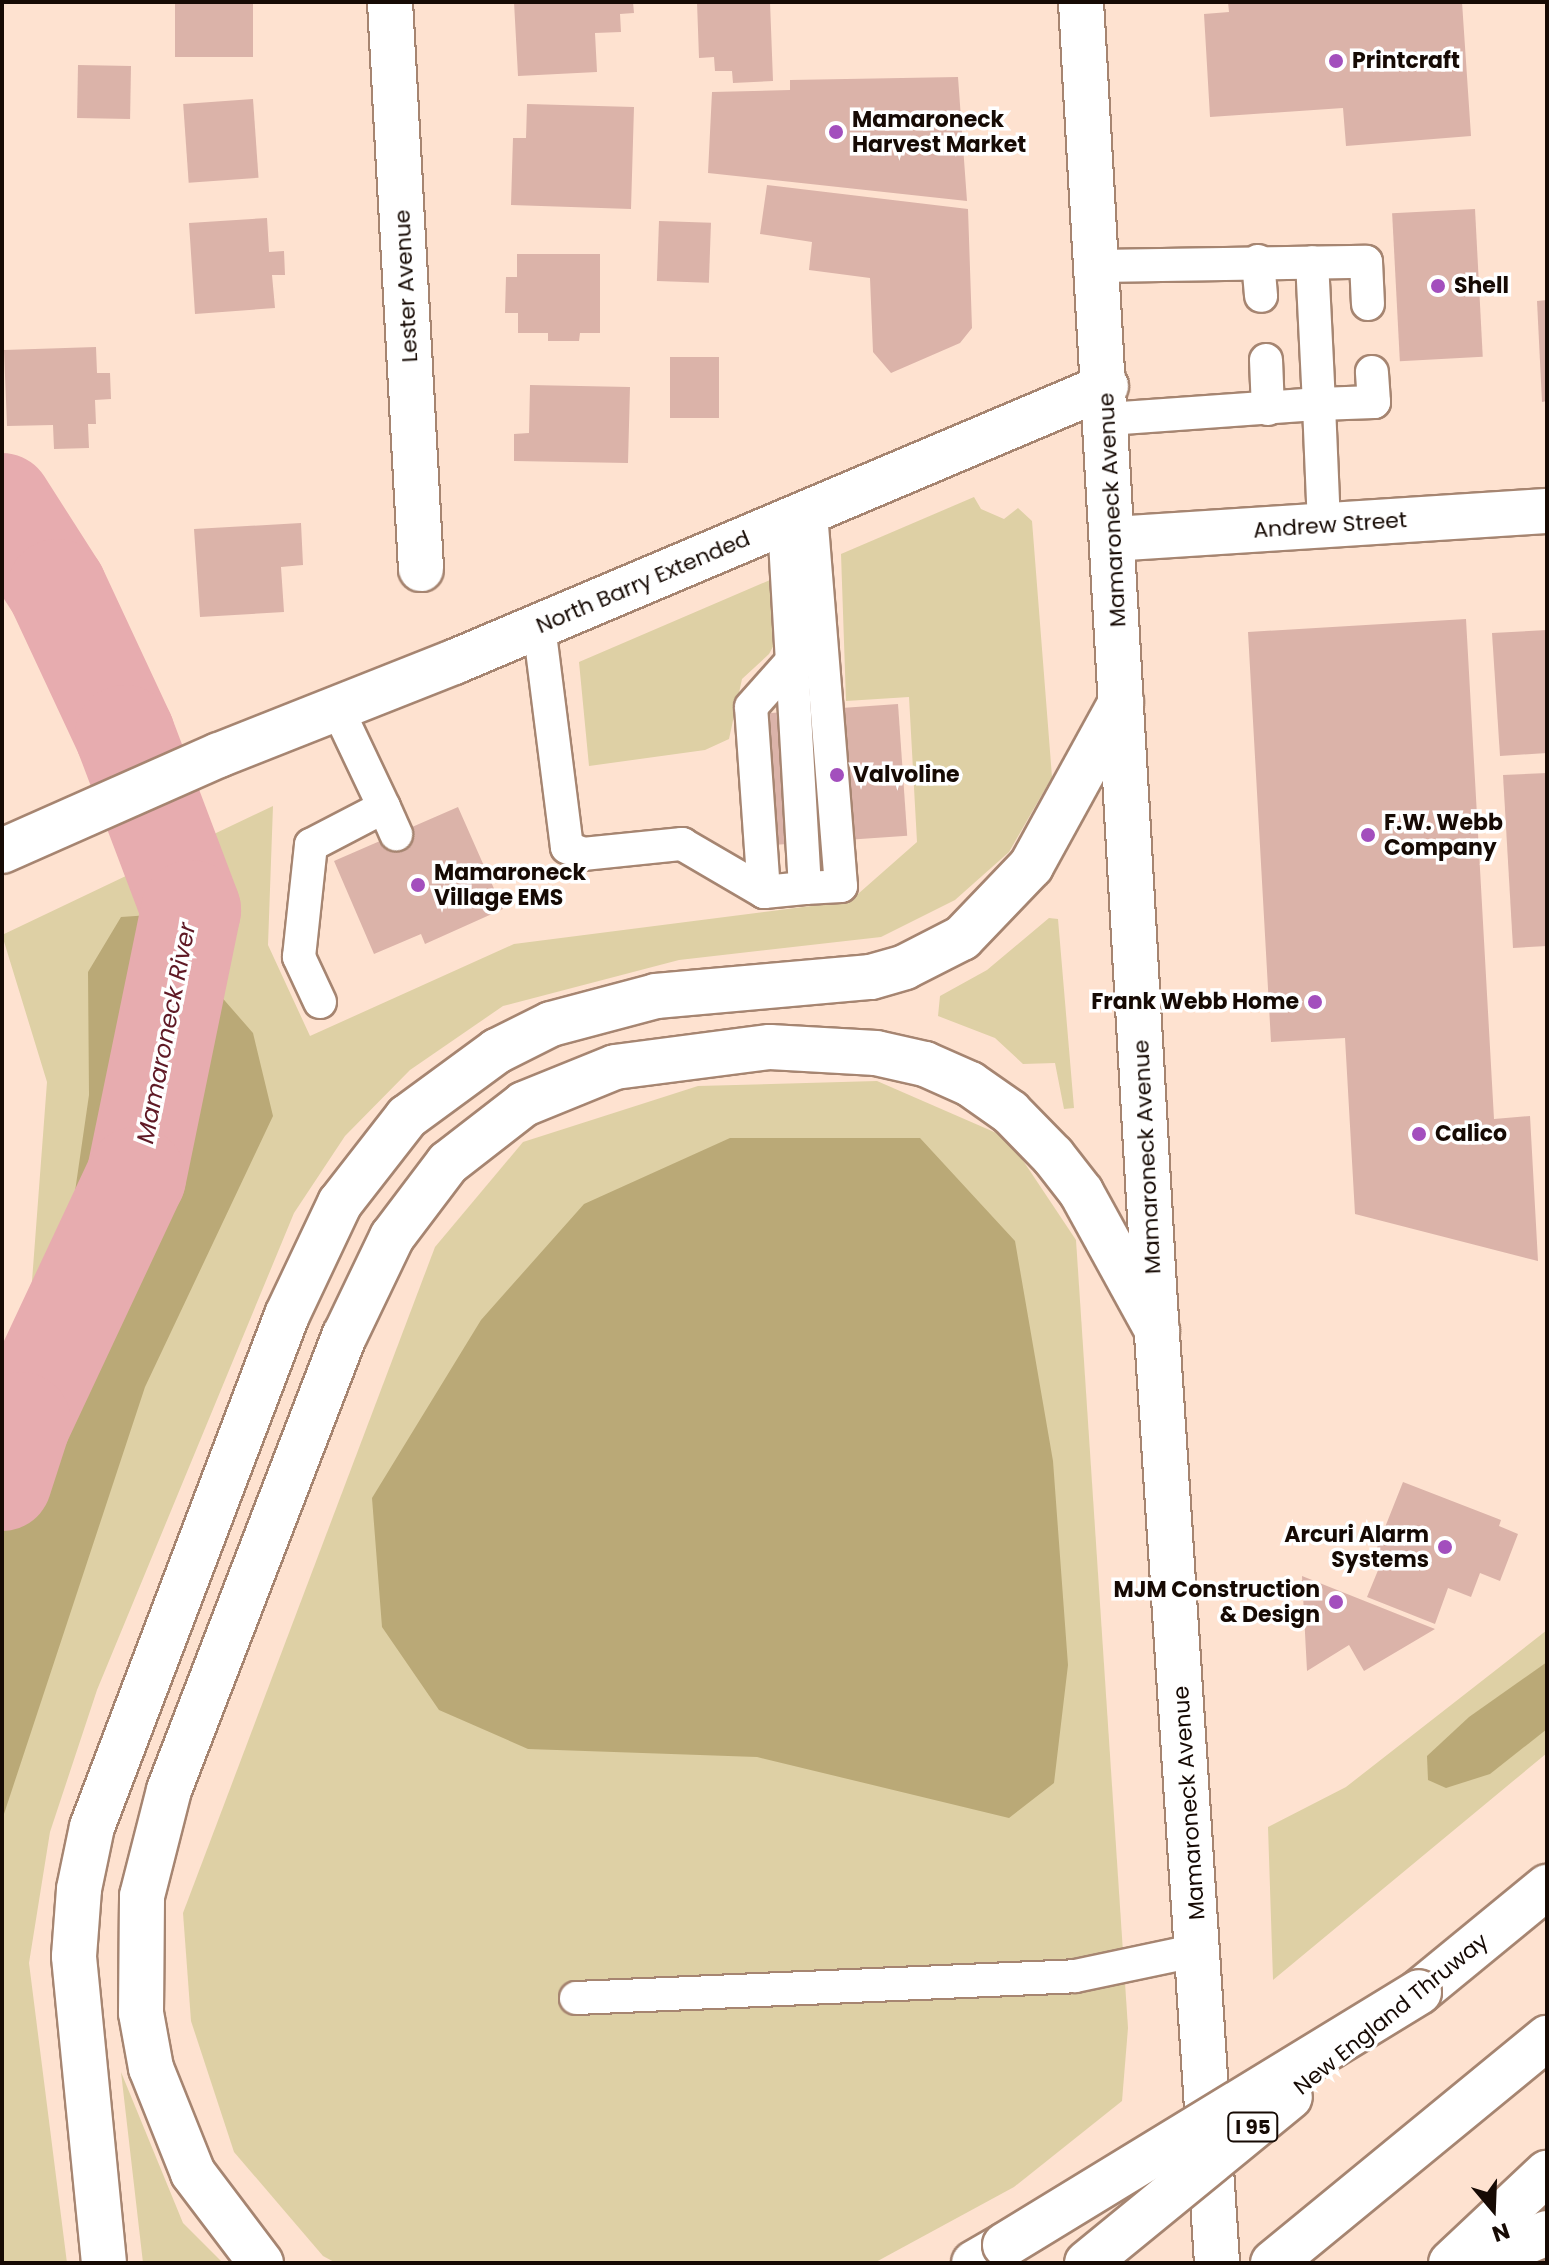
<!DOCTYPE html>
<style>
body{margin:0}
#map{position:relative;width:1549px;height:2265px;overflow:hidden;background:#fee2d0;font-family:Poppins,sans-serif}
div>[style]{position:absolute}
.green>*{inset:0;background:#ded0a5}
.forest>*{inset:0;background:#baa977}
.river>*{height:100px;margin:-50px;padding:0 50px;transform-origin:50px;border-radius:50px;background:#e7acaf}
.building>*{inset:0;background:#dbb3a9;transform-origin:0 0}
.roads{filter:drop-shadow(2px 0 #a68571) drop-shadow(-2px 0 #a68571) drop-shadow(0 2px #a68571) drop-shadow(0 -2px #a68571)}
.lane>*{height:32px;margin:-16px;padding:0 16px;transform-origin:16px;border-radius:16px;background:#fff}
.street>*{height:44px;margin:-22px;padding:0 22px;transform-origin:22px;border-radius:22px;background:#fff}
.primary>*{height:44px;margin:-22px;padding:0 22px;transform-origin:22px;border-radius:22px;background:#fff}
.highway>*{height:44px;margin:-22px;padding:0 22px;transform-origin:22px;border-radius:22px;background:#fff}
.bridges{filter:drop-shadow(2px 0 #a68571) drop-shadow(-2px 0 #a68571) drop-shadow(0 2px #a68571) drop-shadow(0 -2px #a68571)}
.highway-bridge>*{height:44px;margin:-22px;padding:0 22px;transform-origin:22px;border-radius:22px;background:#fff}
.dots>*{width:22px;height:22px;translate:-50% -50%;box-sizing:border-box;border:4px solid #fff;border-radius:50%}
span{translate:-50% -50%;white-space:nowrap;text-align:center;line-height:1.15;-webkit-text-stroke:7px #fff;paint-order:stroke}
.shield-label span{padding:2px 6px;background:#fff;border:2px solid;border-radius:6px;-webkit-text-stroke-width:0}
.shield-label{font-size:20px;color:#160a04;font-weight:700}
.poi-label{font-size:22px;color:#160a04;font-weight:700}
.left{translate:0 -50%;text-align:left}
.right{translate:-100% -50%;text-align:right}
.street-label{font-size:22px;color:#160a04}
.water-label{font-size:24px;color:#5f1925;font-style:italic}
.frame{position:absolute;inset:0;border:4px solid #160a04;pointer-events:none}
.north{position:absolute;left:1453px;top:2169px;width:80px;height:80px;-webkit-text-stroke:6px #fff;paint-order:stroke;rotate:161deg;font-size:22px;font-weight:700;line-height:32px;text-align:center;color:#160a04}
.north::after{content:'';display:block;margin:auto;width:28px;height:36px;background:#160a04;clip-path:polygon(50% 0,100% 100%,50% 72%,0 100%)}
</style>
<div id="map">
<div class="green">
<div style="clip-path:polygon(974px 497px,981px 509px,1004px 519px,1018px 508px,1032px 521px,1052px 777px,1009px 852px,955px 900px,881px 937px,679px 960px,503px 1006px,410px 1070px,345px 1136px,294px 1213px,97px 1690px,50px 1832px,29px 1963px,67px 2263px,2px 2263px,2px 1418px,28px 1334px,47px 1082px,2px 935px,273px 806px,268px 945px,310px 1036px,514px 944px,850px 901px,917px 842px,909px 697px,846px 701px,841px 554px)"></div>
<div style="clip-path:polygon(770px 580px,781px 632px,769px 654px,742px 679px,729px 739px,705px 750px,589px 766px,579px 662px)"></div>
<div style="clip-path:polygon(1049px 918px,1058px 919px,1074px 1108px,1064px 1109px,1055px 1063px,1023px 1064px,995px 1038px,938px 1016px,940px 996px,987px 970px)"></div>
<div style="clip-path:polygon(877px 1081px,1008px 1138px,1076px 1240px,1128px 2028px,1122px 2101px,1014px 2187px,874px 2263px,336px 2263px,323px 2256px,234px 2152px,191px 2021px,183px 1913px,435px 1247px,523px 1142px,698px 1086px)"></div>
<div style="clip-path:polygon(1547px 1630px,1547px 1753px,1273px 1980px,1268px 1827px,1346px 1787px)"></div>
<div style="clip-path:polygon(121px 2072px,183px 2223px,223px 2263px,143px 2263px)"></div>
</div>
<div class="forest">
<div style="clip-path:polygon(150px 915px,253px 1033px,273px 1116px,145px 1387px,2px 1820px,2px 1456px,71px 1219px,89px 1095px,88px 972px,121px 917px)"></div>
<div style="clip-path:polygon(730px 1138px,920px 1138px,1015px 1241px,1053px 1461px,1068px 1665px,1054px 1783px,1009px 1818px,757px 1757px,528px 1749px,439px 1710px,382px 1627px,372px 1498px,481px 1320px,584px 1204px)"></div>
<div style="clip-path:polygon(1547px 1662px,1547px 1729px,1490px 1774px,1446px 1788px,1428px 1780px,1427px 1756px,1469px 1717px)"></div>
</div>
<div class="river">
<div style="left:2px;top:503px;width:102px;rotate:57.4deg"></div>
<div style="left:57px;top:589px;width:161px;rotate:65deg"></div>
<div style="left:125px;top:735px;width:187px;rotate:69.3deg"></div>
<div style="left:191px;top:910px;width:273px;rotate:101.6deg"></div>
<div style="left:136px;top:1177px;width:271px;rotate:115.1deg"></div>
<div style="left:21px;top:1422px;width:62px;rotate:107.9deg"></div>
</div>
<div class="building">
<div style="left:175px;top:2px;width:78px;height:55px"></div>
<div style="clip-path:polygon(514px 2px,633px 2px,634px 13px,620px 14px,621px 32px,595px 33px,597px 72px,518px 76px)"></div>
<div style="clip-path:polygon(697px 2px,770px 2px,773px 81px,733px 83px,732px 71px,715px 71px,714px 57px,699px 58px)"></div>
<div style="clip-path:polygon(1228px 2px,1462px 2px,1471px 136px,1346px 146px,1343px 108px,1210px 117px,1204px 14px,1229px 12px)"></div>
<div style="left:78px;top:65px;width:53px;height:53px;rotate:1deg"></div>
<div style="clip-path:polygon(958px 77px,967px 201px,708px 173px,712px 92px,790px 90px,790px 80px)"></div>
<div style="left:253px;top:99px;width:79px;height:70px;rotate:86deg"></div>
<div style="clip-path:polygon(527px 104px,634px 107px,631px 209px,511px 205px,513px 138px,526px 138px)"></div>
<div style="clip-path:polygon(767px 185px,968px 209px,972px 328px,960px 343px,891px 373px,873px 352px,870px 278px,809px 270px,812px 242px,760px 234px)"></div>
<div style="left:1475px;top:209px;width:148px;height:83px;rotate:87deg"></div>
<div style="clip-path:polygon(267px 218px,269px 252px,284px 251px,285px 275px,272px 275px,275px 308px,195px 314px,189px 223px)"></div>
<div style="left:659px;top:221px;width:52px;height:60px;rotate:2deg"></div>
<div style="clip-path:polygon(517px 254px,600px 254px,600px 333px,580px 333px,579px 341px,548px 341px,548px 333px,518px 333px,518px 313px,505px 313px,506px 277px,517px 277px)"></div>
<div style="clip-path:polygon(1547px 300px,1547px 401px,1542px 402px,1537px 301px)"></div>
<div style="clip-path:polygon(96px 347px,97px 373px,110px 373px,111px 399px,95px 400px,96px 424px,88px 424px,89px 448px,54px 449px,53px 425px,7px 426px,4px 350px)"></div>
<div style="left:670px;top:357px;width:49px;height:61px"></div>
<div style="clip-path:polygon(530px 385px,630px 387px,628px 463px,514px 461px,514px 434px,529px 433px)"></div>
<div style="clip-path:polygon(301px 523px,303px 565px,281px 567px,284px 612px,200px 617px,194px 529px)"></div>
<div style="clip-path:polygon(1466px 619px,1494px 1119px,1530px 1116px,1538px 1261px,1355px 1214px,1345px 1038px,1271px 1042px,1248px 632px)"></div>
<div style="clip-path:polygon(1547px 630px,1547px 753px,1500px 756px,1492px 633px)"></div>
<div style="left:898px;top:704px;width:132px;height:131px;rotate:86deg"></div>
<div style="clip-path:polygon(1547px 773px,1547px 946px,1513px 948px,1503px 775px)"></div>
<div style="clip-path:polygon(458px 807px,503px 909px,425px 944px,421px 934px,374px 954px,334px 861px)"></div>
<div style="clip-path:polygon(1403px 1482px,1501px 1520px,1499px 1526px,1518px 1534px,1500px 1581px,1480px 1573px,1471px 1597px,1448px 1588px,1435px 1624px,1367px 1597px,1381px 1563px,1372px 1560px)"></div>
<div style="clip-path:polygon(1302px 1576px,1435px 1629px,1364px 1671px,1349px 1645px,1307px 1671px)"></div>
</div>
<div class="roads">
<div class="lane">
<div style="left:1258px;top:261px;width:35px;rotate:85deg"></div>
<div style="left:1099px;top:266px;width:267px;rotate:-0.9deg"></div>
<div style="left:1366px;top:262px;width:42px;rotate:87.3deg"></div>
<div style="left:1266px;top:360px;width:49px;rotate:87.7deg"></div>
<div style="left:1108px;top:419px;width:212px;rotate:-4.1deg"></div>
<div style="left:1319px;top:404px;width:142px;rotate:-92.8deg"></div>
<div style="left:1324px;top:525px;width:121px;rotate:-92.4deg"></div>
<div style="left:1319px;top:404px;width:55px;rotate:-2.1deg"></div>
<div style="left:1374px;top:402px;width:30px;rotate:-94deg"></div>
<div style="left:539px;top:626px;width:223px;rotate:82.8deg"></div>
<div style="left:567px;top:847px;width:17px;rotate:24deg"></div>
<div style="left:583px;top:854px;width:100px;rotate:-5.8deg"></div>
<div style="left:682px;top:844px;width:95px;rotate:30.3deg"></div>
<div style="left:764px;top:892px;width:41px;rotate:-5.6deg"></div>
<div style="left:805px;top:888px;width:367px;rotate:-93.3deg"></div>
<div style="left:384px;top:807px;width:30px;rotate:66deg"></div>
<div style="left:805px;top:888px;width:36px;rotate:-3deg"></div>
<div style="left:841px;top:886px;width:376px;rotate:-94.6deg"></div>
<div style="left:764px;top:892px;width:185px;rotate:-94deg"></div>
<div style="left:751px;top:707px;width:62px;rotate:-48.3deg"></div>
<div style="left:320px;top:1002px;width:50px;rotate:-115deg"></div>
<div style="left:299px;top:957px;width:113px;rotate:-83.9deg"></div>
<div style="left:311px;top:845px;width:82px;rotate:-27.5deg"></div>
<div style="left:384px;top:807px;width:110px;rotate:-115.4deg"></div>
<div style="left:576px;top:1998px;width:499px;rotate:-2.5deg"></div>
<div style="left:1075px;top:1976px;width:126px;rotate:-11.9deg"></div>
</div>
<div class="street">
<div style="left:390px;top:2px;width:568px;rotate:86.87deg"></div>
<div style="left:1113px;top:539px;width:435px;rotate:-3.7deg"></div>
<div style="left:2px;top:851px;width:237px;rotate:-23.9deg"></div>
<div style="left:219px;top:755px;width:253px;rotate:-21.6deg"></div>
<div style="left:454px;top:662px;width:708px;rotate:-22.94deg"></div>
</div>
<div class="primary">
<div style="left:1081px;top:2px;width:1288px;rotate:86.75deg"></div>
<div style="left:1154px;top:1288px;width:977px;rotate:86.3deg"></div>
</div>
<div class="highway">
<div style="left:1419px;top:1992px;width:166px;rotate:-39.4deg"></div>
<div style="left:104px;top:2263px;width:308px;rotate:-95.6deg"></div>
<div style="left:74px;top:1956px;width:67px;rotate:-85.7deg"></div>
<div style="left:79px;top:1889px;width:63px;rotate:-78.2deg"></div>
<div style="left:92px;top:1827px;width:548px;rotate:-69.15deg"></div>
<div style="left:287px;top:1315px;width:124px;rotate:-64.7deg"></div>
<div style="left:340px;top:1203px;width:109px;rotate:-52.1deg"></div>
<div style="left:407px;top:1117px;width:112px;rotate:-36.3deg"></div>
<div style="left:497px;top:1051px;width:60px;rotate:-26.6deg"></div>
<div style="left:551px;top:1024px;width:109px;rotate:-14.9deg"></div>
<div style="left:656px;top:996px;width:216px;rotate:-5.1deg"></div>
<div style="left:871px;top:977px;width:35px;rotate:-16deg"></div>
<div style="left:905px;top:967px;width:64px;rotate:-27deg"></div>
<div style="left:962px;top:938px;width:100px;rotate:-46.2deg"></div>
<div style="left:1031px;top:866px;width:187px;rotate:-61.2deg"></div>
<div style="left:261px;top:2263px;width:113px;rotate:-127.1deg"></div>
<div style="left:193px;top:2173px;width:113px;rotate:-111.8deg"></div>
<div style="left:151px;top:2068px;width:56px;rotate:-100.3deg"></div>
<div style="left:141px;top:2013px;width:117px;rotate:-89.5deg"></div>
<div style="left:142px;top:1896px;width:109px;rotate:-75.7deg"></div>
<div style="left:169px;top:1790px;width:488px;rotate:-68.9deg"></div>
<div style="left:345px;top:1335px;width:109px;rotate:-64.4deg"></div>
<div style="left:392px;top:1237px;width:93px;rotate:-52.9deg"></div>
<div style="left:448px;top:1163px;width:96px;rotate:-37.8deg"></div>
<div style="left:524px;top:1104px;width:98px;rotate:-22.1deg"></div>
<div style="left:615px;top:1067px;width:156px;rotate:-7.4deg"></div>
<div style="left:770px;top:1047px;width:106px;rotate:3.2deg"></div>
<div style="left:876px;top:1053px;width:50px;rotate:12.7deg"></div>
<div style="left:925px;top:1064px;width:49px;rotate:24deg"></div>
<div style="left:970px;top:1084px;width:49px;rotate:35deg"></div>
<div style="left:1010px;top:1112px;width:62px;rotate:45.7deg"></div>
<div style="left:1053px;top:1156px;width:46px;rotate:52.1deg"></div>
<div style="left:1081px;top:1192px;width:158px;rotate:61.2deg"></div>
<div style="left:974px;top:2263px;width:36px;rotate:-30deg"></div>
<div style="left:1273px;top:2263px;width:355px;rotate:-39.4deg"></div>
<div style="left:1451px;top:2263px;width:132px;rotate:-43.2deg"></div>
<div style="left:1476px;top:2263px;width:77px;rotate:-22.9deg"></div>
</div>
</div>
<div class="bridges">
<div class="highway-bridge">
<div style="left:1005px;top:2245px;width:485px;rotate:-31.4deg"></div>
<div style="left:1087px;top:2263px;width:262px;rotate:-39.3deg"></div>
</div>
</div>
<div class="dots">
<div style="left:1336px;top:61px;background:#a34fbd"></div>
<div style="left:836px;top:132px;background:#a34fbd"></div>
<div style="left:1438px;top:286px;background:#a34fbd"></div>
<div style="left:837px;top:775px;background:#a34fbd"></div>
<div style="left:1368px;top:835px;background:#a34fbd"></div>
<div style="left:418px;top:885px;background:#a34fbd"></div>
<div style="left:1315px;top:1002px;background:#a34fbd"></div>
<div style="left:1419px;top:1134px;background:#a34fbd"></div>
<div style="left:1445px;top:1547px;background:#a34fbd"></div>
<div style="left:1336px;top:1602px;background:#a34fbd"></div>
</div>
<div class="shield-label">
<span style="left:1253px;top:2127px">I 95</span>
</div>
<div class="poi-label">
<span class="left" style="left:1352px;top:61px">Printcraft</span>
<span class="left" style="left:852px;top:132px">Mamaroneck<br>Harvest Market</span>
<span class="left" style="left:1454px;top:286px">Shell</span>
<span class="left" style="left:853px;top:775px">Valvoline</span>
<span class="left" style="left:1384px;top:835px">F.W. Webb<br>Company</span>
<span class="left" style="left:434px;top:885px">Mamaroneck<br>Village EMS</span>
<span class="right" style="left:1299px;top:1002px">Frank Webb Home</span>
<span class="left" style="left:1435px;top:1134px">Calico</span>
<span class="right" style="left:1429px;top:1547px">Arcuri Alarm<br>Systems</span>
<span class="right" style="left:1320px;top:1602px">MJM Construction<br>&amp; Design</span>
</div>
<div class="street-label">
<span style="left:406px;top:286px;rotate:-93deg">Lester Avenue</span>
<span style="left:1112px;top:510px;rotate:-93deg">Mamaroneck Avenue</span>
<span style="left:1330px;top:525px;rotate:-4deg">Andrew Street</span>
<span style="left:643px;top:582px;rotate:-23deg">North Barry Extended</span>
<span style="left:1147px;top:1157px;rotate:-93deg">Mamaroneck Avenue</span>
<span style="left:1189px;top:1803px;rotate:-94deg">Mamaroneck Avenue</span>
<span style="left:1391px;top:2014px;rotate:-39deg">New England Thruway</span>
</div>
<div class="water-label">
<span style="left:166px;top:1033px;rotate:-79deg">Mamaroneck River</span>
</div>
<div class="frame"></div>
<div class="north">N</div>
</div>
